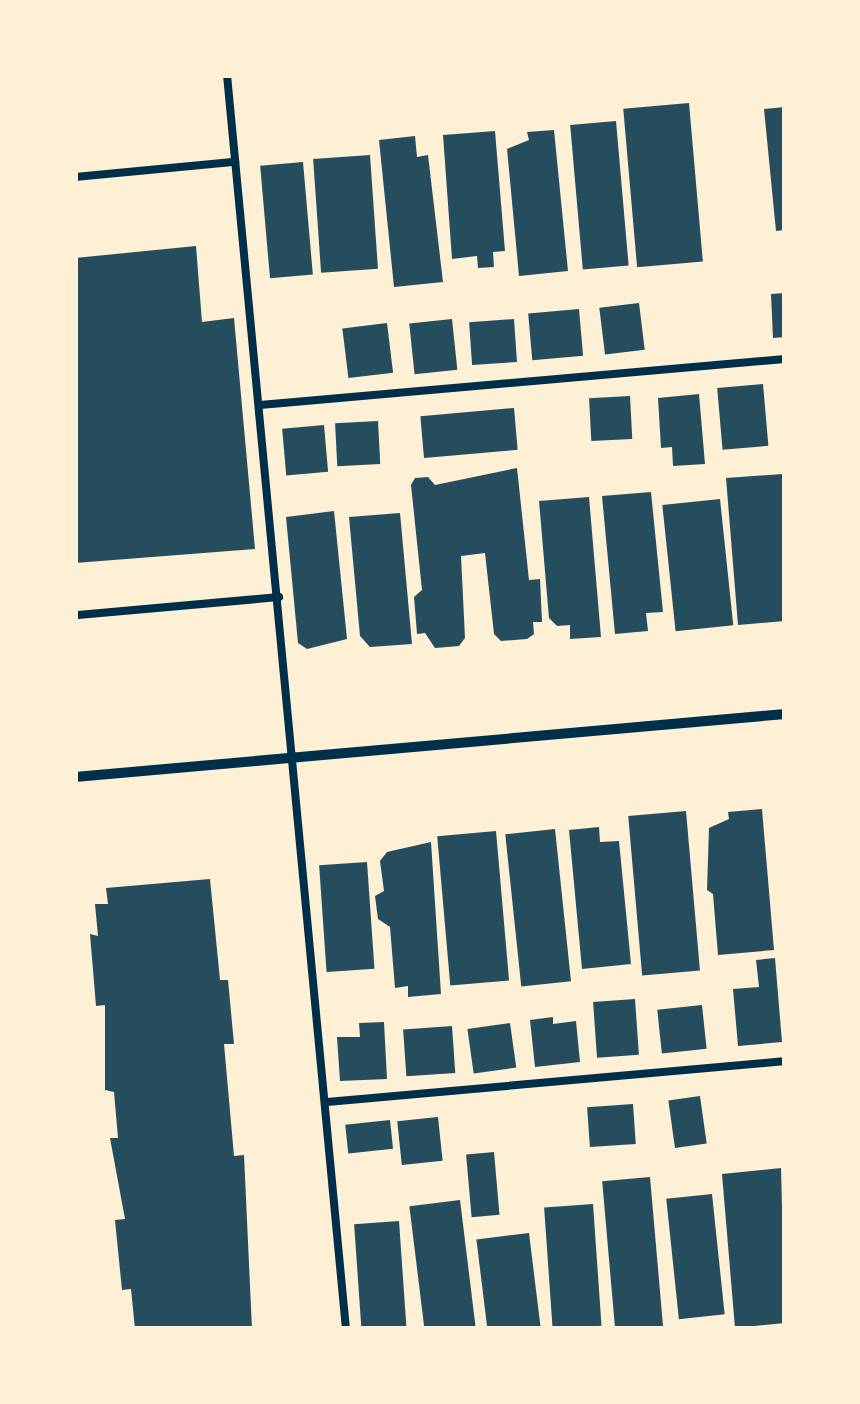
<!DOCTYPE html>
<style>
body{margin:0}
#map{position:relative;width:860px;height:1404px;overflow:hidden;background:#fdf0d5;font-family:"Libre Baskerville",serif}
div>[style]{position:absolute}
.building>*{inset:0;background:#264d5e;transform-origin:0 0}
.service>*{height:8px;margin:-4px;padding:0 4px;transform-origin:4px;border-radius:4px;background:#003049}
.minor>*{height:10px;margin:-5px;padding:0 5px;transform-origin:5px;border-radius:5px;background:#003049}
span{translate:-50% -50%;white-space:nowrap;text-align:center;line-height:1.15;-webkit-text-stroke:8px #fdf0d5;paint-order:stroke}
.frame{position:absolute;inset:0;border:78px solid #fdf0d5;pointer-events:none}
</style>
<div id="map">
<div class="building">
<div style="left:689px;top:103px;width:159px;height:66px;rotate:85deg"></div>
<div style="clip-path:polygon(785px 107px,785px 230px,776px 231px,764px 109px)"></div>
<div style="left:616px;top:121px;width:145px;height:46px;rotate:85deg"></div>
<div style="clip-path:polygon(554px 130px,568px 271px,519px 276px,507px 149px,529px 140px,527px 132px)"></div>
<div style="clip-path:polygon(495px 131px,505px 251px,493px 252px,494px 267px,478px 268px,477px 256px,452px 259px,443px 135px)"></div>
<div style="clip-path:polygon(415px 136px,417px 157px,428px 155px,443px 282px,394px 287px,379px 140px)"></div>
<div style="left:370px;top:155px;width:114px;height:57px;rotate:86deg"></div>
<div style="left:303px;top:162px;width:113px;height:43px;rotate:85deg"></div>
<div style="clip-path:polygon(196px 246px,202px 322px,234px 318px,255px 549px,75px 563px,75px 258px)"></div>
<div style="clip-path:polygon(785px 293px,785px 337px,773px 338px,771px 294px)"></div>
<div style="left:639px;top:303px;width:47px;height:40px;rotate:83deg"></div>
<div style="left:579px;top:309px;width:47px;height:51px;rotate:85deg"></div>
<div style="left:452px;top:319px;width:51px;height:43px;rotate:84deg"></div>
<div style="left:514px;top:319px;width:43px;height:45px;rotate:86deg"></div>
<div style="left:387px;top:323px;width:50px;height:45px;rotate:83deg"></div>
<div style="left:763px;top:384px;width:62px;height:46px;rotate:85deg"></div>
<div style="clip-path:polygon(699px 394px,705px 464px,673px 466px,672px 447px,661px 448px,658px 398px)"></div>
<div style="left:630px;top:396px;width:43px;height:41px;rotate:87deg"></div>
<div style="left:514px;top:408px;width:42px;height:94px;rotate:85deg"></div>
<div style="left:378px;top:421px;width:43px;height:43px;rotate:87deg"></div>
<div style="left:324px;top:425px;width:47px;height:42px;rotate:85deg"></div>
<div style="clip-path:polygon(517px 468px,529px 580px,540px 579px,542px 622px,533px 622px,534px 634px,527px 639px,501px 641px,494px 634px,485px 553px,461px 556px,465px 638px,459px 646px,435px 648px,425px 633px,417px 634px,414px 597px,422px 590px,411px 485px,415px 478px,428px 477px,435px 485px)"></div>
<div style="clip-path:polygon(783px 474px,785px 621px,738px 625px,726px 478px)"></div>
<div style="clip-path:polygon(651px 492px,663px 612px,646px 613px,648px 631px,615px 634px,602px 496px)"></div>
<div style="clip-path:polygon(589px 497px,601px 637px,570px 639px,570px 625px,557px 626px,549px 618px,539px 501px)"></div>
<div style="left:720px;top:499px;width:127px;height:58px;rotate:84deg"></div>
<div style="clip-path:polygon(334px 511px,347px 639px,307px 649px,298px 643px,286px 517px)"></div>
<div style="clip-path:polygon(400px 513px,412px 644px,370px 647px,360px 636px,349px 517px)"></div>
<div style="clip-path:polygon(762px 809px,774px 950px,718px 955px,713px 894px,707px 890px,709px 828px,729px 819px,728px 812px)"></div>
<div style="left:686px;top:811px;width:160px;height:58px;rotate:85deg"></div>
<div style="clip-path:polygon(599px 827px,600px 842px,619px 841px,631px 964px,582px 969px,569px 830px)"></div>
<div style="left:555px;top:829px;width:153px;height:50px;rotate:84deg"></div>
<div style="left:496px;top:831px;width:150px;height:59px;rotate:85deg"></div>
<div style="clip-path:polygon(431px 842px,441px 994px,408px 997px,408px 986px,395px 988px,390px 927px,378px 919px,375px 896px,384px 891px,380px 861px,387px 852px)"></div>
<div style="left:367px;top:862px;width:107px;height:48px;rotate:86deg"></div>
<div style="clip-path:polygon(210px 879px,220px 980px,228px 980px,234px 1044px,224px 1044px,234px 1156px,244px 1155px,252px 1329px,135px 1329px,131px 1289px,122px 1290px,115px 1220px,125px 1219px,110px 1138px,118px 1138px,114px 1092px,105px 1090px,105px 1005px,96px 1006px,90px 934px,98px 936px,95px 904px,108px 904px,106px 888px)"></div>
<div style="clip-path:polygon(775px 958px,782px 1042px,738px 1046px,733px 989px,759px 987px,756px 960px)"></div>
<div style="left:635px;top:999px;width:56px;height:42px;rotate:86deg"></div>
<div style="left:702px;top:1005px;width:44px;height:45px;rotate:84deg"></div>
<div style="clip-path:polygon(553px 1017px,553px 1024px,576px 1021px,580px 1062px,535px 1067px,530px 1020px)"></div>
<div style="clip-path:polygon(384px 1022px,387px 1079px,340px 1081px,337px 1037px,360px 1037px,359px 1023px)"></div>
<div style="left:510px;top:1023px;width:45px;height:43px;rotate:82deg"></div>
<div style="left:452px;top:1026px;width:47px;height:49px;rotate:86deg"></div>
<div style="left:700px;top:1096px;width:48px;height:32px;rotate:82deg"></div>
<div style="left:633px;top:1104px;width:40px;height:46px;rotate:86deg"></div>
<div style="left:438px;top:1117px;width:44px;height:41px;rotate:84deg"></div>
<div style="left:390px;top:1120px;width:29px;height:45px;rotate:84deg"></div>
<div style="left:494px;top:1152px;width:63px;height:28px;rotate:85deg"></div>
<div style="clip-path:polygon(781px 1168px,785px 1323px,735px 1328px,722px 1174px)"></div>
<div style="left:650px;top:1177px;width:153px;height:48px;rotate:85deg"></div>
<div style="left:712px;top:1194px;width:121px;height:46px;rotate:84deg"></div>
<div style="left:460px;top:1200px;width:130px;height:51px;rotate:83deg"></div>
<div style="left:593px;top:1204px;width:122px;height:49px;rotate:86deg"></div>
<div style="left:399px;top:1221px;width:108px;height:45px;rotate:86deg"></div>
<div style="left:529px;top:1233px;width:97px;height:53px;rotate:83deg"></div>
</div>
<div class="service">
<div style="left:227px;top:75px;width:1260px;rotate:84.58deg"></div>
<div style="left:75px;top:177px;width:161px;rotate:-5.4deg"></div>
<div style="left:260px;top:405px;width:527px;rotate:-5.01deg"></div>
<div style="left:78px;top:615px;width:202px;rotate:-5.1deg"></div>
<div style="left:327px;top:1102px;width:460px;rotate:-5.1deg"></div>
</div>
<div class="minor">
<div style="left:75px;top:777px;width:713px;rotate:-5.07deg"></div>
</div>
<div class="frame"></div>
</div>
